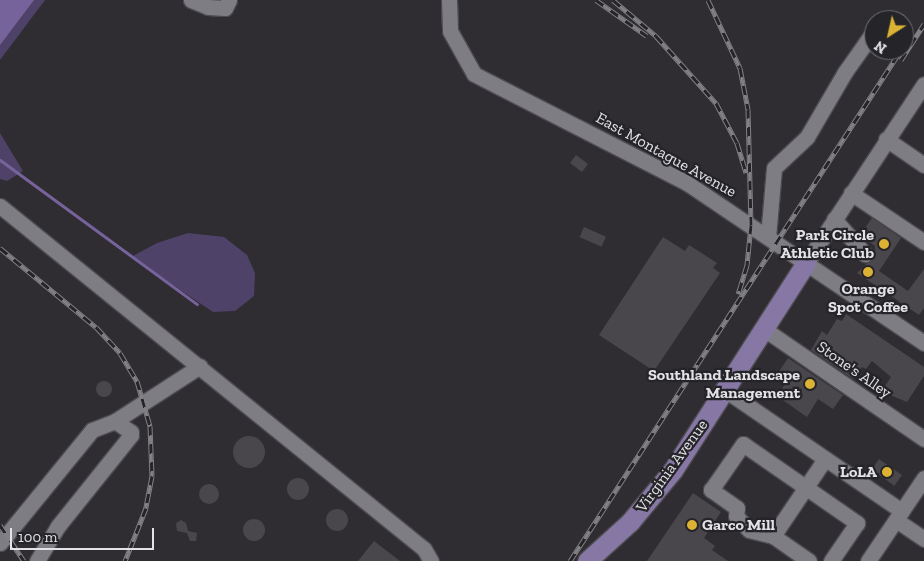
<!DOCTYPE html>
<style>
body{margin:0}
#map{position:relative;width:924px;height:561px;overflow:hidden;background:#2f2d32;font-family:"Zilla Slab",serif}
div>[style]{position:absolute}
.green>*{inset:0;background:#4f4268}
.water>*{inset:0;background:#77639b}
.stream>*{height:3px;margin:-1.5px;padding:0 1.5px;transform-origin:1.5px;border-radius:1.5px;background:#77639b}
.building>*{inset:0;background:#49474c;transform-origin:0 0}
.round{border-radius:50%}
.roads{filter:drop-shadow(1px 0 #4c4b4f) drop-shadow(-1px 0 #4c4b4f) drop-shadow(0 1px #4c4b4f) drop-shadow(0 -1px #4c4b4f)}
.minor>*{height:15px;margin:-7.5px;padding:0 7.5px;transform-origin:7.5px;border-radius:7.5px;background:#7e7d83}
.major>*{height:19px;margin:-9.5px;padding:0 9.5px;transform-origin:9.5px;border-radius:9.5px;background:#8777a5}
.rail>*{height:5px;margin-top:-2.5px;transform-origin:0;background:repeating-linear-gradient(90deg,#252429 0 9px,#818084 0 18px);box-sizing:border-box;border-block:1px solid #818084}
.dots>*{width:14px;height:14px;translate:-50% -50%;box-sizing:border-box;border:2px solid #252429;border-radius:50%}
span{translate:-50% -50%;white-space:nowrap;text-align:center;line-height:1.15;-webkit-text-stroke:4.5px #252429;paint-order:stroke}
.street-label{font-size:16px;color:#e3e2e6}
.poi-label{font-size:16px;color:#e3e2e6;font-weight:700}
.right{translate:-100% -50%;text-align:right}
.left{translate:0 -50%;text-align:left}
.north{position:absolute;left:864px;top:10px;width:50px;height:50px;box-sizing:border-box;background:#252429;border:1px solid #717075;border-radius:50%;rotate:215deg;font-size:14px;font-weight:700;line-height:20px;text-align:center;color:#e3e2e6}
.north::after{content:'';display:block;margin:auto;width:18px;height:22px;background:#dbb233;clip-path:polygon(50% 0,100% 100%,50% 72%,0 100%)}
.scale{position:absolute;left:10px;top:528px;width:144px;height:22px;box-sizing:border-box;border:2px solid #e3e2e6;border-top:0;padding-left:6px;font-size:15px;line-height:18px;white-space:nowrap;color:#e3e2e6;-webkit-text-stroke:4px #252429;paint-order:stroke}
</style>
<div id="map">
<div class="green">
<div style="clip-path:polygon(21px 0,45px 0,0 60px,0 30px)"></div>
<div style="clip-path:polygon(0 133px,23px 171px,7px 181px,0 179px)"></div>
<div style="clip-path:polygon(188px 233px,224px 237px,247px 255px,255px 273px,254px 296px,235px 311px,213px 312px,131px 257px,157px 243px)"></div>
</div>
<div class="water">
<div style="clip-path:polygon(0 0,34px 0,0 45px)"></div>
</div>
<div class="stream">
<div style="left:0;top:160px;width:244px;rotate:36.2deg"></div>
</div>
<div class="building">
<div style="left:576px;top:155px;width:15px;height:10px;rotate:37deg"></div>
<div style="clip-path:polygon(872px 218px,901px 238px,879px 271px,908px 291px,924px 269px,924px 308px,919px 315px,857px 273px,874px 256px,875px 246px,869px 242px,872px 237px,863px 231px)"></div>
<div style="left:584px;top:227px;width:24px;height:11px;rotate:24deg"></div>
<div style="clip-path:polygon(663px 237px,685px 251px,689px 245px,717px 263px,713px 268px,720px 273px,654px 371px,599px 335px)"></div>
<div style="clip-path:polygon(846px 314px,924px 367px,924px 376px,907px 402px,890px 395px,893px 391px,885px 386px,891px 377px,872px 361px,866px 369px,862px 367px,853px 379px,811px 350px,822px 331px,827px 335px,837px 319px,842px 321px)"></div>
<div style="clip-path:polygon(788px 358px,843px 395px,833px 409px,818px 399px,807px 417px,777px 396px,788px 380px,778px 373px)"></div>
<div class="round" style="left:96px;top:381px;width:16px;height:16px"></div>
<div class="round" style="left:233px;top:436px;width:32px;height:32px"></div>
<div style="left:879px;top:459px;width:28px;height:13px;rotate:35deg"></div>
<div class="round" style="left:287px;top:478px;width:22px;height:22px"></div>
<div class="round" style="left:199px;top:484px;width:20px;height:20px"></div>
<div style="clip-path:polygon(693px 493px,721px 512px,704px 538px,715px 546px,712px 550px,728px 561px,647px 561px)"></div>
<div class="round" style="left:326px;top:509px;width:22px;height:22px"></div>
<div class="round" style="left:243px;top:519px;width:22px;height:22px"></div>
<div style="clip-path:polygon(181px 520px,186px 523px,188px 531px,197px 533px,196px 541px,190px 541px,187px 533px,177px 531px,176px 523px)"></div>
<div style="clip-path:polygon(374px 541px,400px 561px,358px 561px)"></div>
</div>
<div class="roads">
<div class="minor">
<div style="left:191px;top:0;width:18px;rotate:22deg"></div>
<div style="left:208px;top:7px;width:17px;rotate:3deg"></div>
<div style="left:225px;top:8px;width:9px;rotate:-63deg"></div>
<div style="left:449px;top:0;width:31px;rotate:88deg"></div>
<div style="left:450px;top:31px;width:49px;rotate:60.8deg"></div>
<div style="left:474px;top:74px;width:239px;rotate:27.1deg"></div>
<div style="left:687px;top:183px;width:286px;rotate:34deg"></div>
<div style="left:886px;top:139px;width:46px;rotate:34.4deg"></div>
<div style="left:851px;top:193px;width:88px;rotate:33.9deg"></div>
<div style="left:0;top:206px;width:545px;rotate:38.97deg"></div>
<div style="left:424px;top:549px;width:14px;rotate:60deg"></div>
<div style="left:834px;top:219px;width:47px;rotate:48.5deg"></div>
<div style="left:768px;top:237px;width:69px;rotate:-85deg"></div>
<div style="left:774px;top:168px;width:45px;rotate:-43.2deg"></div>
<div style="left:807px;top:137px;width:75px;rotate:-59.7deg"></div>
<div style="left:845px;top:72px;width:50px;rotate:-54.7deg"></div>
<div style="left:806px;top:263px;width:214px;rotate:-56.6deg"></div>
<div style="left:764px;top:329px;width:194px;rotate:34.5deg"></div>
<div style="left:725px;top:390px;width:214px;rotate:34.4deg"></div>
<div style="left:115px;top:421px;width:101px;rotate:-32.9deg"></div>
<div style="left:896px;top:520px;width:34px;rotate:34deg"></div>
<div style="left:773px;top:536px;width:25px;rotate:-166deg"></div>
<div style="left:749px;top:530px;width:19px;rotate:-133deg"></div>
<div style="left:736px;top:516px;width:8px;rotate:-83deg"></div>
<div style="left:737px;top:508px;width:32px;rotate:-145deg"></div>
<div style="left:711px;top:490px;width:56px;rotate:-55.2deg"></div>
<div style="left:743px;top:444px;width:139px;rotate:34.7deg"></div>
<div style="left:857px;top:523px;width:46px;rotate:124.4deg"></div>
<div style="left:0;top:543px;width:146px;rotate:-50.8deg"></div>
<div style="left:92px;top:430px;width:25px;rotate:-21deg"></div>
<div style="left:115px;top:421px;width:19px;rotate:35deg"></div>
<div style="left:131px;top:432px;width:3px;rotate:90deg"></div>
<div style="left:131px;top:435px;width:117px;rotate:128.7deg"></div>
<div style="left:58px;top:526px;width:41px;rotate:121deg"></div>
<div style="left:809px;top:561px;width:44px;rotate:-145.2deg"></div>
<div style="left:773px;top:536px;width:93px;rotate:-56deg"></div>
<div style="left:868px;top:561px;width:100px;rotate:-56deg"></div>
</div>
<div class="major">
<div style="left:587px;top:561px;width:58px;rotate:-42.2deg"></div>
<div style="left:630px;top:522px;width:67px;rotate:-50.4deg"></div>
<div style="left:673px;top:470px;width:246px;rotate:-57.3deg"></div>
</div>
</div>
<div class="rail">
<div style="left:596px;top:0;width:62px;rotate:35.2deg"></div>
<div style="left:613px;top:0;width:56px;rotate:39.9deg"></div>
<div style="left:656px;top:36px;width:90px;rotate:48.2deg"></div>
<div style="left:716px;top:103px;width:45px;rotate:62.3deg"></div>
<div style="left:737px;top:143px;width:31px;rotate:73deg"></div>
<div style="left:708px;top:0;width:75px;rotate:64.8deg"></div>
<div style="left:740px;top:68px;width:42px;rotate:79deg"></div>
<div style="left:748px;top:109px;width:116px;rotate:88.5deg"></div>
<div style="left:751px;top:225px;width:40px;rotate:95.7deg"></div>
<div style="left:747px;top:265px;width:30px;rotate:107deg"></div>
<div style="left:901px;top:60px;width:43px;rotate:-57.4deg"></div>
<div style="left:0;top:248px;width:124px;rotate:39.5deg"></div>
<div style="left:96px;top:327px;width:35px;rotate:47deg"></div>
<div style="left:120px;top:353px;width:33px;rotate:59deg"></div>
<div style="left:137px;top:381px;width:47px;rotate:73.9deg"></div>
<div style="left:150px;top:426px;width:50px;rotate:87.7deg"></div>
<div style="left:152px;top:476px;width:33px;rotate:101deg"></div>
<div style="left:146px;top:508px;width:57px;rotate:111.6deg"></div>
<div style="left:0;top:525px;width:43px;rotate:56.3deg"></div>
<div style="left:570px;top:561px;width:609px;rotate:-57.07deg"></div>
</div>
<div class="dots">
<div style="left:884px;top:244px;background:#dbb233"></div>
<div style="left:868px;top:272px;background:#dbb233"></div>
<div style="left:810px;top:384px;background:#dbb233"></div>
<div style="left:887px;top:472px;background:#dbb233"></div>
<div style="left:692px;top:525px;background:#dbb233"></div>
</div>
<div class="street-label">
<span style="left:666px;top:155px;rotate:29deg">East Montague Avenue</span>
<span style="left:854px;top:370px;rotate:35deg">Stone's Alley</span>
<span style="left:672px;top:466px;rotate:-54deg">Virginia Avenue</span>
</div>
<div class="poi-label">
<span class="right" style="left:874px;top:244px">Park Circle<br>Athletic Club</span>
<span style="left:868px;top:298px">Orange<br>Spot Coffee</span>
<span class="right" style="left:800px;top:384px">Southland Landscape<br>Management</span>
<span class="right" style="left:877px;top:472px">LoLA</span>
<span class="left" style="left:702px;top:525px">Garco Mill</span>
</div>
<div class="north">N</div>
<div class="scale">100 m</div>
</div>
